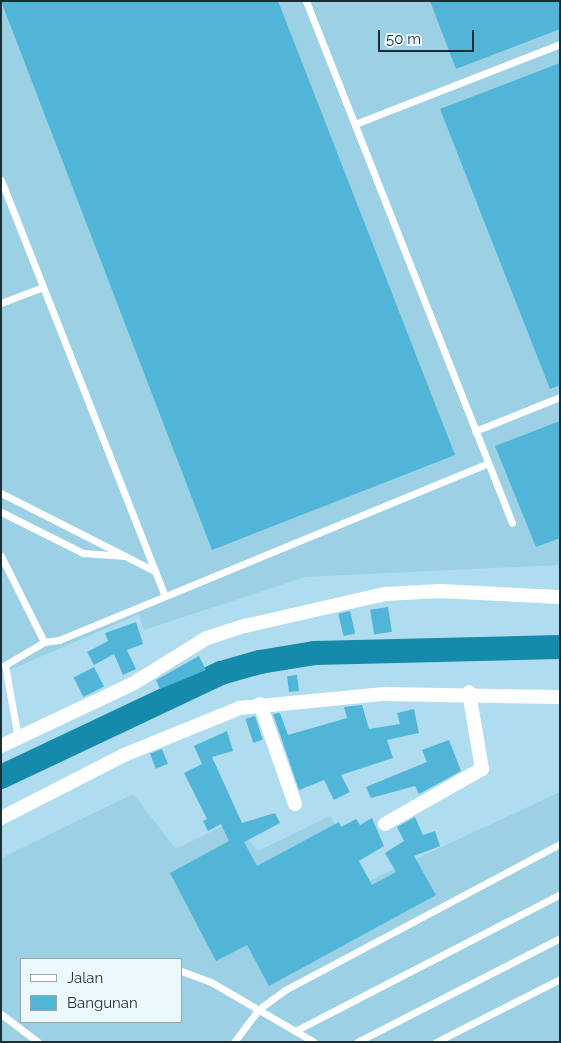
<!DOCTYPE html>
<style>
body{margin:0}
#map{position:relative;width:561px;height:1043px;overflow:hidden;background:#afddef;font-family:Raleway,sans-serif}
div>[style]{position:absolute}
.built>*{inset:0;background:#9bd0e5}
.river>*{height:24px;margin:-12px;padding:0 12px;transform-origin:12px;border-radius:12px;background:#158aaa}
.building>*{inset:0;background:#50b5d7;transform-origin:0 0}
.service>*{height:7px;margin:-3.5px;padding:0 3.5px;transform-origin:3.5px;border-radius:3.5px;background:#fff}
.minor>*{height:14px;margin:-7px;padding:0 7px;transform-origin:7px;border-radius:7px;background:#fff}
span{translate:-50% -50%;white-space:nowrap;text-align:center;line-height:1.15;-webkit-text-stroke:4.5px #ebf8fe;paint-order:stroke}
.frame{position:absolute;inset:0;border:2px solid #1c2e35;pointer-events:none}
.legend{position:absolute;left:20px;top:958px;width:162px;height:65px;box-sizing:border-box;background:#ebf8fe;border:1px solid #98a7ae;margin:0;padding:6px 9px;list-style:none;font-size:15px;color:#1c2e35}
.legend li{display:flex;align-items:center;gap:10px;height:25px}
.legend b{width:25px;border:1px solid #98a7ae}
.scale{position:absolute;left:378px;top:30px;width:96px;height:22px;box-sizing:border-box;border:2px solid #1c2e35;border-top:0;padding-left:6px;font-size:15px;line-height:18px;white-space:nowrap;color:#1c2e35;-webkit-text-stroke:4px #ebf8fe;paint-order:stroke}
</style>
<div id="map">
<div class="built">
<div style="clip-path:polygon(1px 1px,560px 1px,560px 565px,305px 577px,144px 630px,139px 614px,1px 674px)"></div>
<div style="clip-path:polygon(evenodd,560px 792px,560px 1042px,1px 1042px,1px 858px,133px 794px,176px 849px,233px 821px,258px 851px,330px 816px,369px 881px,560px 792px,21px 959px,181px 959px,181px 1022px,21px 1022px,21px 959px)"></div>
</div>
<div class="river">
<div style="left:1px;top:777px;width:243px;rotate:-25.3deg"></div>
<div style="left:221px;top:673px;width:41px;rotate:-15.8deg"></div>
<div style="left:260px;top:662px;width:56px;rotate:-9.3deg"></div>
<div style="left:315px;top:653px;width:245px;rotate:-1.4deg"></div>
</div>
<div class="building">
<div style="clip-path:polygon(1px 1px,278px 1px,455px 455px,212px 550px)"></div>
<div style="clip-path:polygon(430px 1px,560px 1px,560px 29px,456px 69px)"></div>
<div style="clip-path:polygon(560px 63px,560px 385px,550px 389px,440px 109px)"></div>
<div style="clip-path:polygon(560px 421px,560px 538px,536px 547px,495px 446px)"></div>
<div style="left:388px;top:607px;width:25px;height:18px;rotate:81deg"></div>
<div style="left:350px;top:611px;width:23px;height:12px;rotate:77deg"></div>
<div style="clip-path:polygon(136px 622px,143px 644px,127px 650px,136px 669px,123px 675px,114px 654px,94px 665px,87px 652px,108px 641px,105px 633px)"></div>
<div style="clip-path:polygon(199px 656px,206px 670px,160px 689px,156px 680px)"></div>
<div style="left:94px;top:667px;width:22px;height:23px;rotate:63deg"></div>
<div style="left:297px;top:675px;width:16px;height:10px;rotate:83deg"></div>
<div style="clip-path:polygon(362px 705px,369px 729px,400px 724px,397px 713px,414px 709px,419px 733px,387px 740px,393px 758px,341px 775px,350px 792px,334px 800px,324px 780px,299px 790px,273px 714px,280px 713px,288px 735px,347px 718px,344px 707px)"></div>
<div style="left:255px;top:716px;width:25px;height:10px;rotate:72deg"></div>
<div style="clip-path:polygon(227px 731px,233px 751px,212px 757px,242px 823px,275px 813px,280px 823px,244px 842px,257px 866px,339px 822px,341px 827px,356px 819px,360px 825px,372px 818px,384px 846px,359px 861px,372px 885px,396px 872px,385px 853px,404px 841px,397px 827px,415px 817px,423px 835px,435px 831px,440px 846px,414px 856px,436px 895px,269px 986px,247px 945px,216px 961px,170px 873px,229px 841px,221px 824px,208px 831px,203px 821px,207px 819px,184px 773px,202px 764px,194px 746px)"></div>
<div style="clip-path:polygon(449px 740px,461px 771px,419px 794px,415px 786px,371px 798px,366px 787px,427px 762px,422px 750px)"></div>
<div style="left:162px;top:749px;width:16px;height:13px;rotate:68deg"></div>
</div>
<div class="service">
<div style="left:306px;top:1px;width:561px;rotate:68.46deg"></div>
<div style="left:355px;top:124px;width:220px;rotate:-21.3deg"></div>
<div style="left:1px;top:180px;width:445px;rotate:68.5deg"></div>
<div style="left:1px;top:303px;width:45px;rotate:-20.9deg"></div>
<div style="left:475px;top:431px;width:92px;rotate:-21.8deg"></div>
<div style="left:1px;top:493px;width:173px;rotate:26.9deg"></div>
<div style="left:1px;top:512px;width:92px;rotate:26.6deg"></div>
<div style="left:83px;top:553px;width:42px;rotate:4.1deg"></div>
<div style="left:1px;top:556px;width:96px;rotate:63.4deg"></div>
<div style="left:44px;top:642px;width:15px;rotate:-8deg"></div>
<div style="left:59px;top:640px;width:464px;rotate:-22.4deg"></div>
<div style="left:18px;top:738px;width:74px;rotate:-100.1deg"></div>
<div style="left:5px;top:665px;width:45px;rotate:-30.5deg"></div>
<div style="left:181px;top:971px;width:32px;rotate:20deg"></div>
<div style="left:211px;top:982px;width:119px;rotate:30.2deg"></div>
<div style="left:1px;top:1014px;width:46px;rotate:37.1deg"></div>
<div style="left:295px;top:1031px;width:298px;rotate:-27.3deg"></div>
<div style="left:234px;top:1042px;width:41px;rotate:-52.9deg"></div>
<div style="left:259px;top:1009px;width:32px;rotate:-36deg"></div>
<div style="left:285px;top:990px;width:311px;rotate:-28deg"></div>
<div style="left:357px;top:1042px;width:228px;rotate:-27.1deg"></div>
<div style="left:436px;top:1042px;width:139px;rotate:-26.9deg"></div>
</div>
<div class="minor">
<div style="left:260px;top:704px;width:106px;rotate:70.7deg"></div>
<div style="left:1px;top:746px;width:147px;rotate:-25.3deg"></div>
<div style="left:134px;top:683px;width:86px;rotate:-31.7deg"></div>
<div style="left:207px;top:638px;width:40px;rotate:-18deg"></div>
<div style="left:245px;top:626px;width:144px;rotate:-12.9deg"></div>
<div style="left:385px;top:594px;width:55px;rotate:-3.1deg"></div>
<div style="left:440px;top:591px;width:120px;rotate:2.9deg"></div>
<div style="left:1px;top:818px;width:138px;rotate:-27.1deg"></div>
<div style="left:124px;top:755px;width:125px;rotate:-22.1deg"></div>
<div style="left:240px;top:708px;width:145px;rotate:-5.6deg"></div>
<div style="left:384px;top:694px;width:176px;rotate:1deg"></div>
<div style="left:385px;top:824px;width:112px;rotate:-29.6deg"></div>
<div style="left:482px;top:769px;width:78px;rotate:-99.6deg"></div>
</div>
<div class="frame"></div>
<ul class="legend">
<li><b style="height:6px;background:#fff"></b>Jalan</li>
<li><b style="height:14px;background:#50b5d7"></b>Bangunan</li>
</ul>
<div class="scale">50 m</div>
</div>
